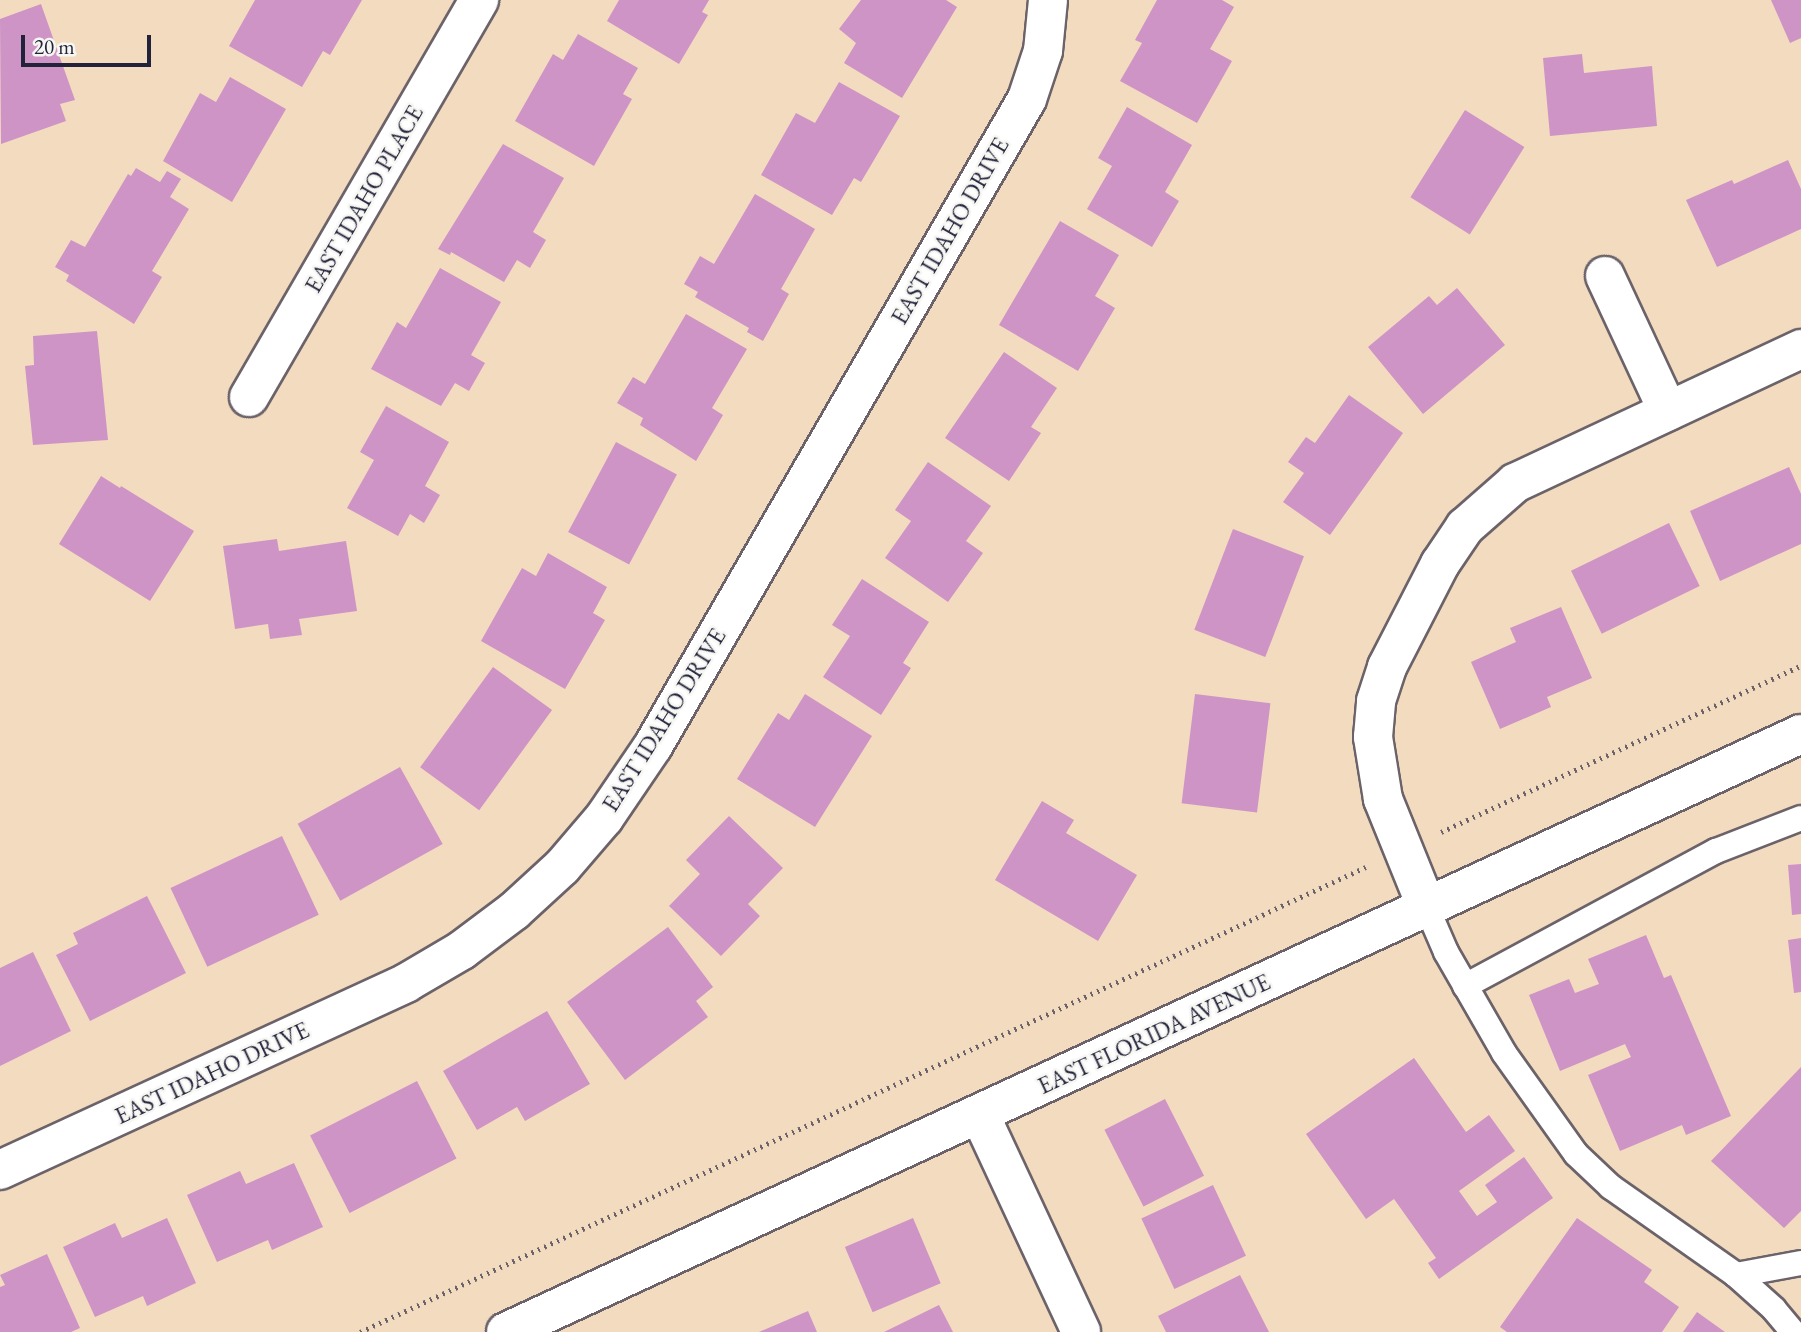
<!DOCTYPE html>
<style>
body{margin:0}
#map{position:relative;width:1801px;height:1332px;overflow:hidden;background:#f3dbbf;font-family:"EB Garamond",serif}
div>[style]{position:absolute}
.building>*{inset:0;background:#ce94c6;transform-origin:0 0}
.path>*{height:4.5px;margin-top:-2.25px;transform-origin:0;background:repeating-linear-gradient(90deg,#6b6369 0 2px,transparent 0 7px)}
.roads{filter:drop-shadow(2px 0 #6b6369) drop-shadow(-2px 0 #6b6369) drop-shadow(0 2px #6b6369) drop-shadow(0 -2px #6b6369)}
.lane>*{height:24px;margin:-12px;padding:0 12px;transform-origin:12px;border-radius:12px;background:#fff}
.street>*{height:38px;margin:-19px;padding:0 19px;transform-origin:19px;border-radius:19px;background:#fff}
.secondary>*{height:38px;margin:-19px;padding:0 19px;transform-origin:19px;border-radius:19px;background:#fff}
span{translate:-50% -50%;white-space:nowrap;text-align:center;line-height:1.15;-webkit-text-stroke:5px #f6f6f2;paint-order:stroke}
.street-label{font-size:23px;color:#22223b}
.scale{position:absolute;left:21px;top:35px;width:130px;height:32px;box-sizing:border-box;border:4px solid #22223b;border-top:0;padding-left:9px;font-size:21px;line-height:24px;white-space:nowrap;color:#22223b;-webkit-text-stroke:5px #f6f6f2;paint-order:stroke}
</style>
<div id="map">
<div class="building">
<div style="clip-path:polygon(255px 0,362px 0,330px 55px,323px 51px,302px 87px,229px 46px)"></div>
<div style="clip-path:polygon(619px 0,709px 0,702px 12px,708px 15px,679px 64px,607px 21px)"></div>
<div style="clip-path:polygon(861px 0,946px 0,957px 7px,902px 98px,844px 63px,856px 43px,839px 29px)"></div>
<div style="clip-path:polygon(1157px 0,1222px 0,1234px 7px,1210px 49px,1232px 61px,1197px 123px,1120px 81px,1142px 43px,1135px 40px)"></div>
<div style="clip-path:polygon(1771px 0,1801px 0,1801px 38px,1790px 43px)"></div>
<div style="clip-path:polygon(41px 4px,75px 100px,60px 104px,66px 121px,1px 144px,0 19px)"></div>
<div style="clip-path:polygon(578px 34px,638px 68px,623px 94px,632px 99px,594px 166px,515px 121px,553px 54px,563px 60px)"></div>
<div style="clip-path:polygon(1582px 54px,1584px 73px,1652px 66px,1657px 126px,1550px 136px,1543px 58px)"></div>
<div style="clip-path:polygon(230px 77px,286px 109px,232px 202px,163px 161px,200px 93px,216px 102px)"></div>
<div style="clip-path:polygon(839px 82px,900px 116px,861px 182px,854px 178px,832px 215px,761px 175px,796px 113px,815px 123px)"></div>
<div style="clip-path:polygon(1127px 107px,1192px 145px,1165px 192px,1179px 201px,1152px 247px,1087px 209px,1112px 166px,1098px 158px)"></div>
<div style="left:1465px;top:110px;width:70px;height:103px;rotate:32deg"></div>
<div style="clip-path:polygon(503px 144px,564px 178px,533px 232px,546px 240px,530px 268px,517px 260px,504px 282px,451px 252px,450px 255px,438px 249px)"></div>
<div style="clip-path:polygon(1788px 160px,1801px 189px,1801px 229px,1717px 267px,1686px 200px,1732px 180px,1734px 184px)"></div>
<div style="clip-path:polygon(136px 168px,160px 182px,167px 171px,181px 179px,170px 197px,189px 209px,152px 271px,162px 277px,134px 324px,66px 281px,69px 275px,55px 267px,71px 240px,85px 247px,128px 174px,131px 176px)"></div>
<div style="clip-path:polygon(755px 194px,815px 229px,781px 289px,789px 294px,763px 341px,747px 332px,749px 328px,695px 297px,698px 292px,684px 284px,700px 256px,714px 264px)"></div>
<div style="clip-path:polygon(1060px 221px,1119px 255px,1095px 296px,1115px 308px,1078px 371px,999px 325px)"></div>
<div style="clip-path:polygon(440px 268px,501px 302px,471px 355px,485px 363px,469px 391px,455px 383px,441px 406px,371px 369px,397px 322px,406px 328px)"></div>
<div style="clip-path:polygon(1457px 288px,1505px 345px,1423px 414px,1368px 347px,1429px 296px,1437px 305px)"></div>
<div style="clip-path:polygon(686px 314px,747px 349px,712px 408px,723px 415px,696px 461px,640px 425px,643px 418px,617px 403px,633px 377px,645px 384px)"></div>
<div style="clip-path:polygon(97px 331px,108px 440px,33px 445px,25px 366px,34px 365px,33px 336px)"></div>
<div style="clip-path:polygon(1004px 352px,1057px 388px,1031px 427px,1041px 433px,1009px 481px,945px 438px)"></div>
<div style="clip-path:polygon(1349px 395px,1403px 433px,1330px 535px,1283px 502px,1304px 473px,1288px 462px,1306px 437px,1315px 443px)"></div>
<div style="clip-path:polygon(386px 406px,449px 442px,425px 486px,440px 495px,424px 523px,410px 514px,398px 536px,347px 508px,374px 460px,360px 452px)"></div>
<div style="left:616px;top:442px;width:69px;height:102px;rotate:28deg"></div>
<div style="clip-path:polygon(928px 462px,991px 506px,966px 541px,983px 553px,948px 602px,885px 558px,911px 521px,895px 510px)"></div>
<div style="clip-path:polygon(1789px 467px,1801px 494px,1801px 544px,1720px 581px,1690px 511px)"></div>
<div style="clip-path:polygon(101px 476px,120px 488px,121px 486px,194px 531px,150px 601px,59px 544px)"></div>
<div style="left:1669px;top:523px;width:70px;height:109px;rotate:64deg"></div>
<div style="left:1233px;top:529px;width:76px;height:108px;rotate:21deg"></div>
<div style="clip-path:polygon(277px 539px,279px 551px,346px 541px,357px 611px,299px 619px,302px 635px,270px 639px,268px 624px,235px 629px,223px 546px)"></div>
<div style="clip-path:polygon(548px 553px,607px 587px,593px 613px,605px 620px,565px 689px,481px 641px,522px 568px,536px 576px)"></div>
<div style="clip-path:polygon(862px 579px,929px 622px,903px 663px,911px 668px,881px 715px,823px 677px,850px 636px,832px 625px)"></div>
<div style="clip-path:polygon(1561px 607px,1592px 678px,1547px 697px,1551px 707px,1500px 729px,1471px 662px,1516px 642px,1510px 628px)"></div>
<div style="left:493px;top:667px;width:73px;height:124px;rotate:36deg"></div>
<div style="clip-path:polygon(805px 694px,872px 736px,815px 827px,737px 779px,778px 713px,789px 720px)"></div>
<div style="left:1195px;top:694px;width:76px;height:110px;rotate:7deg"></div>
<div style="left:400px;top:767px;width:88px;height:117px;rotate:61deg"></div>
<div style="clip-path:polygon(1042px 801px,1074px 820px,1066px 833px,1137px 875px,1098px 941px,995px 880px)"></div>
<div style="clip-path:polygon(729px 816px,783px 868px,748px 904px,760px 916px,721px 956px,669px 906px,700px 874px,686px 860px)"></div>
<div style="left:282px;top:836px;width:87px;height:123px;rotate:65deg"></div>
<div style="clip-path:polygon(1801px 864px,1801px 914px,1792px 915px,1788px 865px)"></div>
<div style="clip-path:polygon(147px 896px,186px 973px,90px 1021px,56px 955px,78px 944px,73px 933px)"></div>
<div style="clip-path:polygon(668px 927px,713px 987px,696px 1001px,708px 1017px,625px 1080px,567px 1002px)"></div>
<div style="clip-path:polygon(1646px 935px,1664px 978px,1671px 975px,1731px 1116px,1686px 1135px,1682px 1125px,1620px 1151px,1588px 1075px,1631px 1057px,1625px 1044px,1560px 1071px,1529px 995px,1569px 979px,1575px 993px,1599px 984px,1588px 959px)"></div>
<div style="clip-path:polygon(1801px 938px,1801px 992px,1794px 993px,1788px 940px)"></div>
<div style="clip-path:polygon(33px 952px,71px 1031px,0 1066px,0 968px)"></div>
<div style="clip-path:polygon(547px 1011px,590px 1084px,525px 1121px,517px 1107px,477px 1130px,443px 1071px)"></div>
<div style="clip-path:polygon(1414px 1058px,1466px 1132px,1489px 1115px,1515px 1151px,1459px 1191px,1477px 1216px,1497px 1202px,1485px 1185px,1524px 1157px,1553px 1198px,1439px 1279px,1428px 1263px,1436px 1258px,1394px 1199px,1366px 1219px,1306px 1134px)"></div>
<div style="clip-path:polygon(1801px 1067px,1801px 1211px,1784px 1228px,1711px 1161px)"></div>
<div style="left:417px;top:1081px;width:87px;height:120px;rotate:63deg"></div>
<div style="left:1165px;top:1099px;width:86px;height:68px;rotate:63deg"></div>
<div style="clip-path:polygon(294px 1163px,323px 1227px,272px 1250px,268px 1240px,217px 1262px,187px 1195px,240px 1171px,246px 1184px)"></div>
<div style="left:1213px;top:1185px;width:78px;height:79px;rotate:65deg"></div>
<div style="clip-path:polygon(167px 1218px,196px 1283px,147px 1306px,143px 1296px,95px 1317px,63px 1247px,115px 1223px,122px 1238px)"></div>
<div style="left:913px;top:1218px;width:71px;height:74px;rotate:67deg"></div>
<div style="clip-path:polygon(1577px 1218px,1652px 1270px,1644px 1282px,1679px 1307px,1662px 1332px,1507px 1332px,1500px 1327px)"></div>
<div style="clip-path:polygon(47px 1254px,80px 1328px,71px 1332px,0 1332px,0 1287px,5px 1285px,0 1275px)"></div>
<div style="clip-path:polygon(1240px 1275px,1269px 1332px,1166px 1332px,1158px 1316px)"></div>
<div style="clip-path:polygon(939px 1305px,953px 1332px,884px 1332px)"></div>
<div style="clip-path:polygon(808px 1311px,817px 1332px,759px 1332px)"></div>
<div style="clip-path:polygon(1697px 1312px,1725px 1332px,1683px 1332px)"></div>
</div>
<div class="path">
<div style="left:1441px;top:832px;width:396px;rotate:-24.8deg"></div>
<div style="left:360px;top:1332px;width:1108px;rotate:-24.81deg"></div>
</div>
<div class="roads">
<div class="lane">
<div style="left:1427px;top:908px;width:48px;rotate:66.6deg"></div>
<div style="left:1446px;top:952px;width:116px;rotate:60.1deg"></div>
<div style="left:1504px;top:1053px;width:124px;rotate:54.5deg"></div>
<div style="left:1576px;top:1154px;width:48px;rotate:43.3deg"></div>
<div style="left:1611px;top:1187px;width:153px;rotate:35.1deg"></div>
<div style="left:1465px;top:986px;width:285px;rotate:-28.3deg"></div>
<div style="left:1716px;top:851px;width:91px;rotate:-21.2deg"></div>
<div style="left:1793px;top:1332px;width:30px;rotate:-130deg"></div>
<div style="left:1774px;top:1309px;width:51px;rotate:-138.2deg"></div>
<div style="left:1736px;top:1275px;width:66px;rotate:-10.5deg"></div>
</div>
<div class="street">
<div style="left:1605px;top:276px;width:149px;rotate:65deg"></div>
<div style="left:249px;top:397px;width:459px;rotate:-59.9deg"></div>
<div style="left:1427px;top:908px;width:118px;rotate:-112deg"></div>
<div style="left:1383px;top:799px;width:63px;rotate:-99.2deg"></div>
<div style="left:1373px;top:737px;width:36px;rotate:-85deg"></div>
<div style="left:1376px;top:701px;width:36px;rotate:-72deg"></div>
<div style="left:1387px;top:667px;width:116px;rotate:-62.8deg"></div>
<div style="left:1440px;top:564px;width:45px;rotate:-56deg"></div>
<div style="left:1465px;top:527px;width:67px;rotate:-41.3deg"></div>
<div style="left:1515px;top:483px;width:316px;rotate:-25.1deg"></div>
<div style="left:980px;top:1115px;width:239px;rotate:65deg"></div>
<div style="left:0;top:1170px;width:447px;rotate:-24.7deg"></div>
<div style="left:406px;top:983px;width:65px;rotate:-30.5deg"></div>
<div style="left:462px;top:950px;width:65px;rotate:-36.9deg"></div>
<div style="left:514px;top:911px;width:65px;rotate:-42.5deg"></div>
<div style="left:562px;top:867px;width:65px;rotate:-49.4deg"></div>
<div style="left:604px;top:818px;width:87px;rotate:-55.8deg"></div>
<div style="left:653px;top:746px;width:747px;rotate:-59.97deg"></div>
<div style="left:1027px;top:99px;width:51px;rotate:-71.6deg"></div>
<div style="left:1043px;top:51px;width:51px;rotate:-84.4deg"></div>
</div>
<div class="secondary">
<div style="left:506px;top:1332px;width:1426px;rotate:-24.79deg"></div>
</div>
</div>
<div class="street-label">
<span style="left:364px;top:199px;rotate:-60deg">EAST IDAHO PLACE</span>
<span style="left:950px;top:231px;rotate:-60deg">EAST IDAHO DRIVE</span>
<span style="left:664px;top:720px;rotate:-58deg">EAST IDAHO DRIVE</span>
<span style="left:1154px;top:1034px;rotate:-25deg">EAST FLORIDA AVENUE</span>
<span style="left:212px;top:1073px;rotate:-25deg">EAST IDAHO DRIVE</span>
</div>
<div class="scale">20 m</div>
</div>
